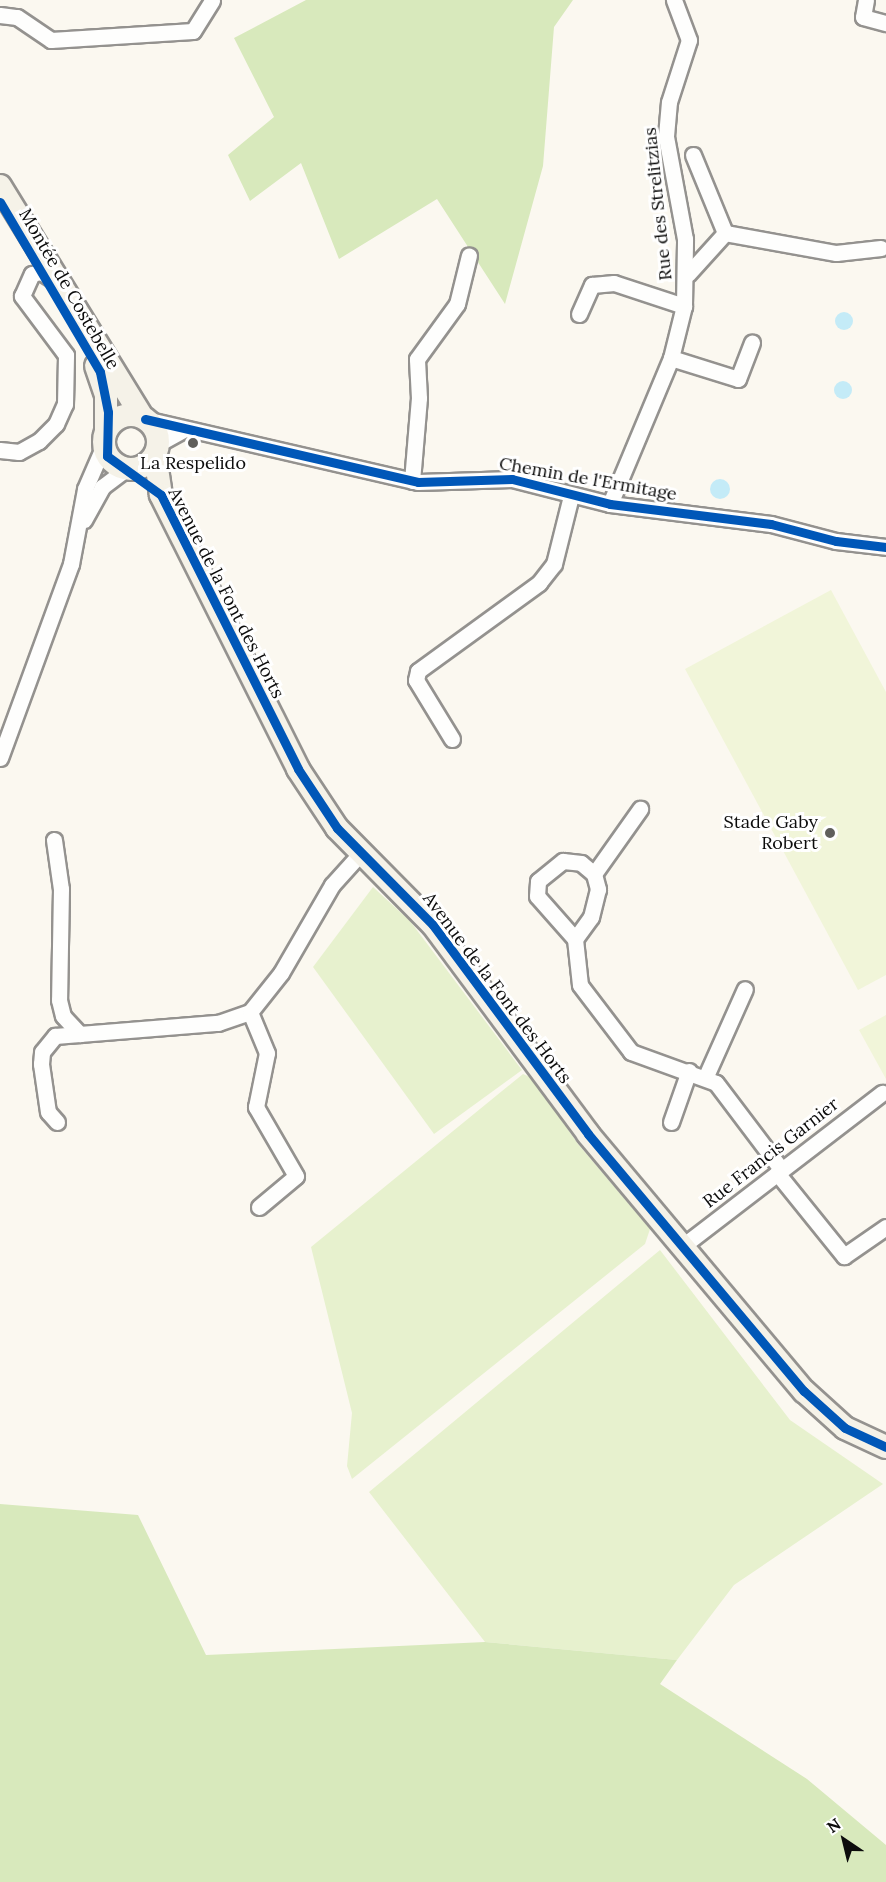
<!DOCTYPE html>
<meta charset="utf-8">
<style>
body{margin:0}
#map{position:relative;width:886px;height:1882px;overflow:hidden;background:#fbf8f0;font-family:Lora,serif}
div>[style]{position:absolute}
.green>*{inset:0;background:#e7f1ce}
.forest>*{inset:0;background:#d8e9bc}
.pitch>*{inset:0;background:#f1f5d9}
.water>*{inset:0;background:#c4ebf7}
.round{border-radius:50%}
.roads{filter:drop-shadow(2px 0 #94928f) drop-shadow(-2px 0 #94928f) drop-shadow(0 2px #94928f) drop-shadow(0 -2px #94928f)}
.street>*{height:15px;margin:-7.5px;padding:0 7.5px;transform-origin:7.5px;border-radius:7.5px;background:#fefefd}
.secondary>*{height:22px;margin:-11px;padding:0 11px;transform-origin:11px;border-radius:11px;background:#f5f2e8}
.secondary>.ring{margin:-11px;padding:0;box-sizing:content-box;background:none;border:22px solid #f5f2e8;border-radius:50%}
.cycleway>*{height:9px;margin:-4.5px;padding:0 4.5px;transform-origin:4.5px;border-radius:4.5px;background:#0057b8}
.dots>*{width:16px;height:16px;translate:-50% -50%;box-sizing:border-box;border:3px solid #fff;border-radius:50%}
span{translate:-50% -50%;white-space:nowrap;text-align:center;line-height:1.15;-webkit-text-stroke:6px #fff;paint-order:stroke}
.street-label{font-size:18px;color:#0c0c0c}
.poi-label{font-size:18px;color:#0c0c0c}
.right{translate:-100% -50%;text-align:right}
.north{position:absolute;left:814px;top:1810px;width:60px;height:60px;-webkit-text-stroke:4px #fff;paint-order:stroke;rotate:325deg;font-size:16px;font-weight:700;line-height:24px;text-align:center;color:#0c0c0c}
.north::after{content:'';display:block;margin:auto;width:21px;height:27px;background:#0c0c0c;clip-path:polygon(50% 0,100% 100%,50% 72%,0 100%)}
</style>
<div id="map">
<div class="green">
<div style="clip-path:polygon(373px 887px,410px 921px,522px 1070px,434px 1134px,313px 967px)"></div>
<div style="clip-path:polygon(523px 1074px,532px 1078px,578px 1144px,650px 1229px,645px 1244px,352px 1479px,347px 1466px,352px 1413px,311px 1247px)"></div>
<div style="clip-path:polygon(660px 1250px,790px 1420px,883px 1484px,734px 1585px,677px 1660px,485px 1642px,369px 1492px)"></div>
</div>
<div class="forest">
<div style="clip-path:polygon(306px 0,573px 0,554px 27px,543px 166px,505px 304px,437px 199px,339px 259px,301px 163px,250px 201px,228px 155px,274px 117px,234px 38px)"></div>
<div style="clip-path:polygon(0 1504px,138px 1515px,206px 1655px,485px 1642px,677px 1660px,660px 1684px,807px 1779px,886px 1845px,886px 1882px,0 1882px)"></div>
</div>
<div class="pitch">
<div style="clip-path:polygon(831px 590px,886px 692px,886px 975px,858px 990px,685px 669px)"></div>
<div style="clip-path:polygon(886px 1015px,886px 1079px,859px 1030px)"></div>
</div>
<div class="water">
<div class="round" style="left:835px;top:312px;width:18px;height:18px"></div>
<div class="round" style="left:834px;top:381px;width:18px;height:18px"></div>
<div class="round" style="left:710px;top:479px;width:20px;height:20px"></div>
</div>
<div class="roads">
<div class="street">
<div style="left:866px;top:0;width:17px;rotate:100deg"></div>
<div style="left:863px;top:17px;width:24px;rotate:15deg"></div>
<div style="left:0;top:15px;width:17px;rotate:7deg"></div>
<div style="left:17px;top:17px;width:41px;rotate:34.1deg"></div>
<div style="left:51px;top:40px;width:142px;rotate:-3.6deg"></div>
<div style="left:193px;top:31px;width:36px;rotate:-58deg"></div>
<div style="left:693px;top:155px;width:84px;rotate:67.7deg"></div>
<div style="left:688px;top:274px;width:55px;rotate:-47.9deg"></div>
<div style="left:725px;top:233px;width:113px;rotate:10.2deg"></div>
<div style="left:836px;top:253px;width:45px;rotate:-6.3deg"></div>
<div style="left:579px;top:314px;width:32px;rotate:-66deg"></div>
<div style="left:592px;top:285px;width:22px;rotate:-5deg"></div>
<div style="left:614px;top:283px;width:74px;rotate:18.2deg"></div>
<div style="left:671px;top:358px;width:70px;rotate:17.4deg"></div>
<div style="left:738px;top:379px;width:39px;rotate:-69deg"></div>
<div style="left:145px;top:419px;width:280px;rotate:13deg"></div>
<div style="left:418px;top:482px;width:94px;rotate:-1.8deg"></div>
<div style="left:512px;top:479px;width:101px;rotate:14.3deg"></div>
<div style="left:610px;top:504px;width:162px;rotate:7.1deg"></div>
<div style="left:771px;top:524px;width:67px;rotate:14.7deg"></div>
<div style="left:836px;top:541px;width:50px;rotate:6.8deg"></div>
<div style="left:158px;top:444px;width:31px;rotate:-29deg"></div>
<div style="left:0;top:450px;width:19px;rotate:6deg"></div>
<div style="left:19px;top:452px;width:23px;rotate:-29deg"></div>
<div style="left:39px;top:441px;width:24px;rotate:-45deg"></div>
<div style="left:56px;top:424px;width:22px;rotate:-66deg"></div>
<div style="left:65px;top:404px;width:49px;rotate:-88.8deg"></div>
<div style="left:66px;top:355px;width:74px;rotate:-126.7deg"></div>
<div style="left:22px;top:296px;width:24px;rotate:-66deg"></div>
<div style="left:32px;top:274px;width:9px;rotate:-13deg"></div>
<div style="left:41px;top:272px;width:17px;rotate:33deg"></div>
<div style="left:412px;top:481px;width:83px;rotate:-85.2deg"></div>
<div style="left:419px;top:398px;width:39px;rotate:-93deg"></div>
<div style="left:417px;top:359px;width:68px;rotate:-54deg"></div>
<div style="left:457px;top:304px;width:50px;rotate:-76.2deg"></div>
<div style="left:610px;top:504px;width:158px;rotate:-67.3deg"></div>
<div style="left:671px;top:358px;width:54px;rotate:-76deg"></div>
<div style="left:684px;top:306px;width:67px;rotate:-89.1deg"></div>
<div style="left:685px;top:239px;width:105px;rotate:-100.5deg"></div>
<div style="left:666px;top:136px;width:34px;rotate:-85deg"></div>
<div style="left:669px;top:102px;width:65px;rotate:-72.1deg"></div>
<div style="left:689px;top:40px;width:43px;rotate:-110.6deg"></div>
<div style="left:84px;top:520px;width:38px;rotate:-61deg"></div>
<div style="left:102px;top:487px;width:30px;rotate:-37deg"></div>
<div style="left:452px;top:739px;width:69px;rotate:-121.4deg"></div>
<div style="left:416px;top:680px;width:9px;rotate:-77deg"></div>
<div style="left:418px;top:671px;width:150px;rotate:-36deg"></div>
<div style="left:539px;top:583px;width:24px;rotate:-52deg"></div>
<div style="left:554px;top:564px;width:70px;rotate:-76deg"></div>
<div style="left:0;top:758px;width:207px;rotate:-69.9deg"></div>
<div style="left:71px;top:564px;width:76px;rotate:-79.4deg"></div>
<div style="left:85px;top:489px;width:48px;rotate:-66.6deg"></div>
<div style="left:54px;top:840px;width:49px;rotate:81.9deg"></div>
<div style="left:61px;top:889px;width:111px;rotate:91deg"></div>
<div style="left:59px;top:1000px;width:16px;rotate:76deg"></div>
<div style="left:63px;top:1016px;width:25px;rotate:47deg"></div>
<div style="left:563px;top:861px;width:18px;rotate:6deg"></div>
<div style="left:581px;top:863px;width:17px;rotate:40deg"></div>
<div style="left:594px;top:874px;width:16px;rotate:75deg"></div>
<div style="left:598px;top:889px;width:29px;rotate:104deg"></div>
<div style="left:591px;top:917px;width:27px;rotate:126deg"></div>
<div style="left:575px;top:939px;width:57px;rotate:-131.5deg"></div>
<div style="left:537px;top:896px;width:15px;rotate:-86deg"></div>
<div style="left:538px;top:881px;width:32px;rotate:-39deg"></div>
<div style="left:594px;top:874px;width:80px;rotate:-54.7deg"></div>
<div style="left:575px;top:939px;width:46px;rotate:83.8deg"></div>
<div style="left:580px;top:985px;width:84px;rotate:52.7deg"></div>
<div style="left:631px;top:1052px;width:90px;rotate:20deg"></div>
<div style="left:716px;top:1083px;width:108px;rotate:52.9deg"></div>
<div style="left:706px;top:1076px;width:95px;rotate:-65.9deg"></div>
<div style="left:57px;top:1122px;width:13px;rotate:-132deg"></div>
<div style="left:48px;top:1112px;width:49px;rotate:-98.3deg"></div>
<div style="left:41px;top:1064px;width:12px;rotate:-85deg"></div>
<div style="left:42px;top:1052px;width:21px;rotate:-51deg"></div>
<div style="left:55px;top:1036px;width:164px;rotate:-4.6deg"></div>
<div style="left:218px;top:1023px;width:34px;rotate:-19deg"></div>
<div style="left:671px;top:1122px;width:54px;rotate:-70.6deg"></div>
<div style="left:777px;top:1173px;width:107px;rotate:51.1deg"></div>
<div style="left:844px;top:1256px;width:51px;rotate:-34.6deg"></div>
<div style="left:259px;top:1207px;width:48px;rotate:-40deg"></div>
<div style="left:296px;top:1176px;width:80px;rotate:-120.1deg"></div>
<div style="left:256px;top:1107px;width:55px;rotate:-78.5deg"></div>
<div style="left:267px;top:1053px;width:44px;rotate:-112.5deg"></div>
<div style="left:250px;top:1012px;width:50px;rotate:-51.5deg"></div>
<div style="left:281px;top:973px;width:102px;rotate:-59.9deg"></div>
<div style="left:332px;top:885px;width:42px;rotate:-47.9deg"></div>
<div style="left:684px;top:1245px;width:250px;rotate:-37.5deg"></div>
</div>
<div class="secondary">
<div style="left:0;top:186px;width:271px;rotate:58.4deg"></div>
<div style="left:96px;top:366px;width:31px;rotate:71deg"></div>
<div style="left:106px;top:395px;width:35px;rotate:90deg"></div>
<div class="ring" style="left:104px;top:415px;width:32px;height:32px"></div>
<div style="left:155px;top:455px;width:40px;rotate:81.5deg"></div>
<div style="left:161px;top:495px;width:306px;rotate:63.4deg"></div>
<div style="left:298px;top:769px;width:71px;rotate:56.5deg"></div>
<div style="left:337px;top:828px;width:136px;rotate:45.3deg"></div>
<div style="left:433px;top:925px;width:260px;rotate:53.4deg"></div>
<div style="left:588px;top:1134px;width:336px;rotate:50deg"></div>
<div style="left:804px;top:1391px;width:55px;rotate:42.1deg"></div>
<div style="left:845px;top:1428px;width:45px;rotate:24.9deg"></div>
</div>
</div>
<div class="cycleway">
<div style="left:0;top:202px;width:197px;rotate:59.5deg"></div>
<div style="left:100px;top:372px;width:41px;rotate:78.7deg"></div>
<div style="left:108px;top:412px;width:44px;rotate:91.3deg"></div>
<div style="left:107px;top:456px;width:67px;rotate:35.8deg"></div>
<div style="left:161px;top:495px;width:306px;rotate:63.4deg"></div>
<div style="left:298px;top:769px;width:71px;rotate:56.5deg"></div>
<div style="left:337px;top:828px;width:136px;rotate:45.3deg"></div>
<div style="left:433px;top:925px;width:260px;rotate:53.4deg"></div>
<div style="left:588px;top:1134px;width:336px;rotate:50deg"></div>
<div style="left:804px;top:1391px;width:55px;rotate:42.1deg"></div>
<div style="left:845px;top:1428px;width:45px;rotate:24.9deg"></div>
<div style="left:145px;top:419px;width:280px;rotate:13deg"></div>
<div style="left:418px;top:482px;width:94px;rotate:-1.8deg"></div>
<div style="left:512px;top:479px;width:101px;rotate:14.3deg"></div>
<div style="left:610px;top:504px;width:162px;rotate:7.1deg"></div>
<div style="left:771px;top:524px;width:67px;rotate:14.7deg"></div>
<div style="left:836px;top:541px;width:50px;rotate:6.8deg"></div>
</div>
<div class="dots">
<div style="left:193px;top:443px;background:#605f5c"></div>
<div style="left:830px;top:833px;background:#605f5c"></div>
</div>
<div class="street-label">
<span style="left:658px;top:204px;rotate:-96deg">Rue des Strelitzias</span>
<span style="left:69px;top:289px;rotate:60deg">Montée de Costebelle</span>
<span style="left:588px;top:479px;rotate:10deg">Chemin de l'Ermitage</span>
<span style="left:226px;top:593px;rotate:63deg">Avenue de la Font des Horts</span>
<span style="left:497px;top:988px;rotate:53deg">Avenue de la Font des Horts</span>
<span style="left:771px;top:1153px;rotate:-38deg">Rue Francis Garnier</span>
</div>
<div class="poi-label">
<span style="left:193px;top:463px">La Respelido</span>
<span class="right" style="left:818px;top:833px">Stade Gaby<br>Robert</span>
</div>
<div class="north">N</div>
</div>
